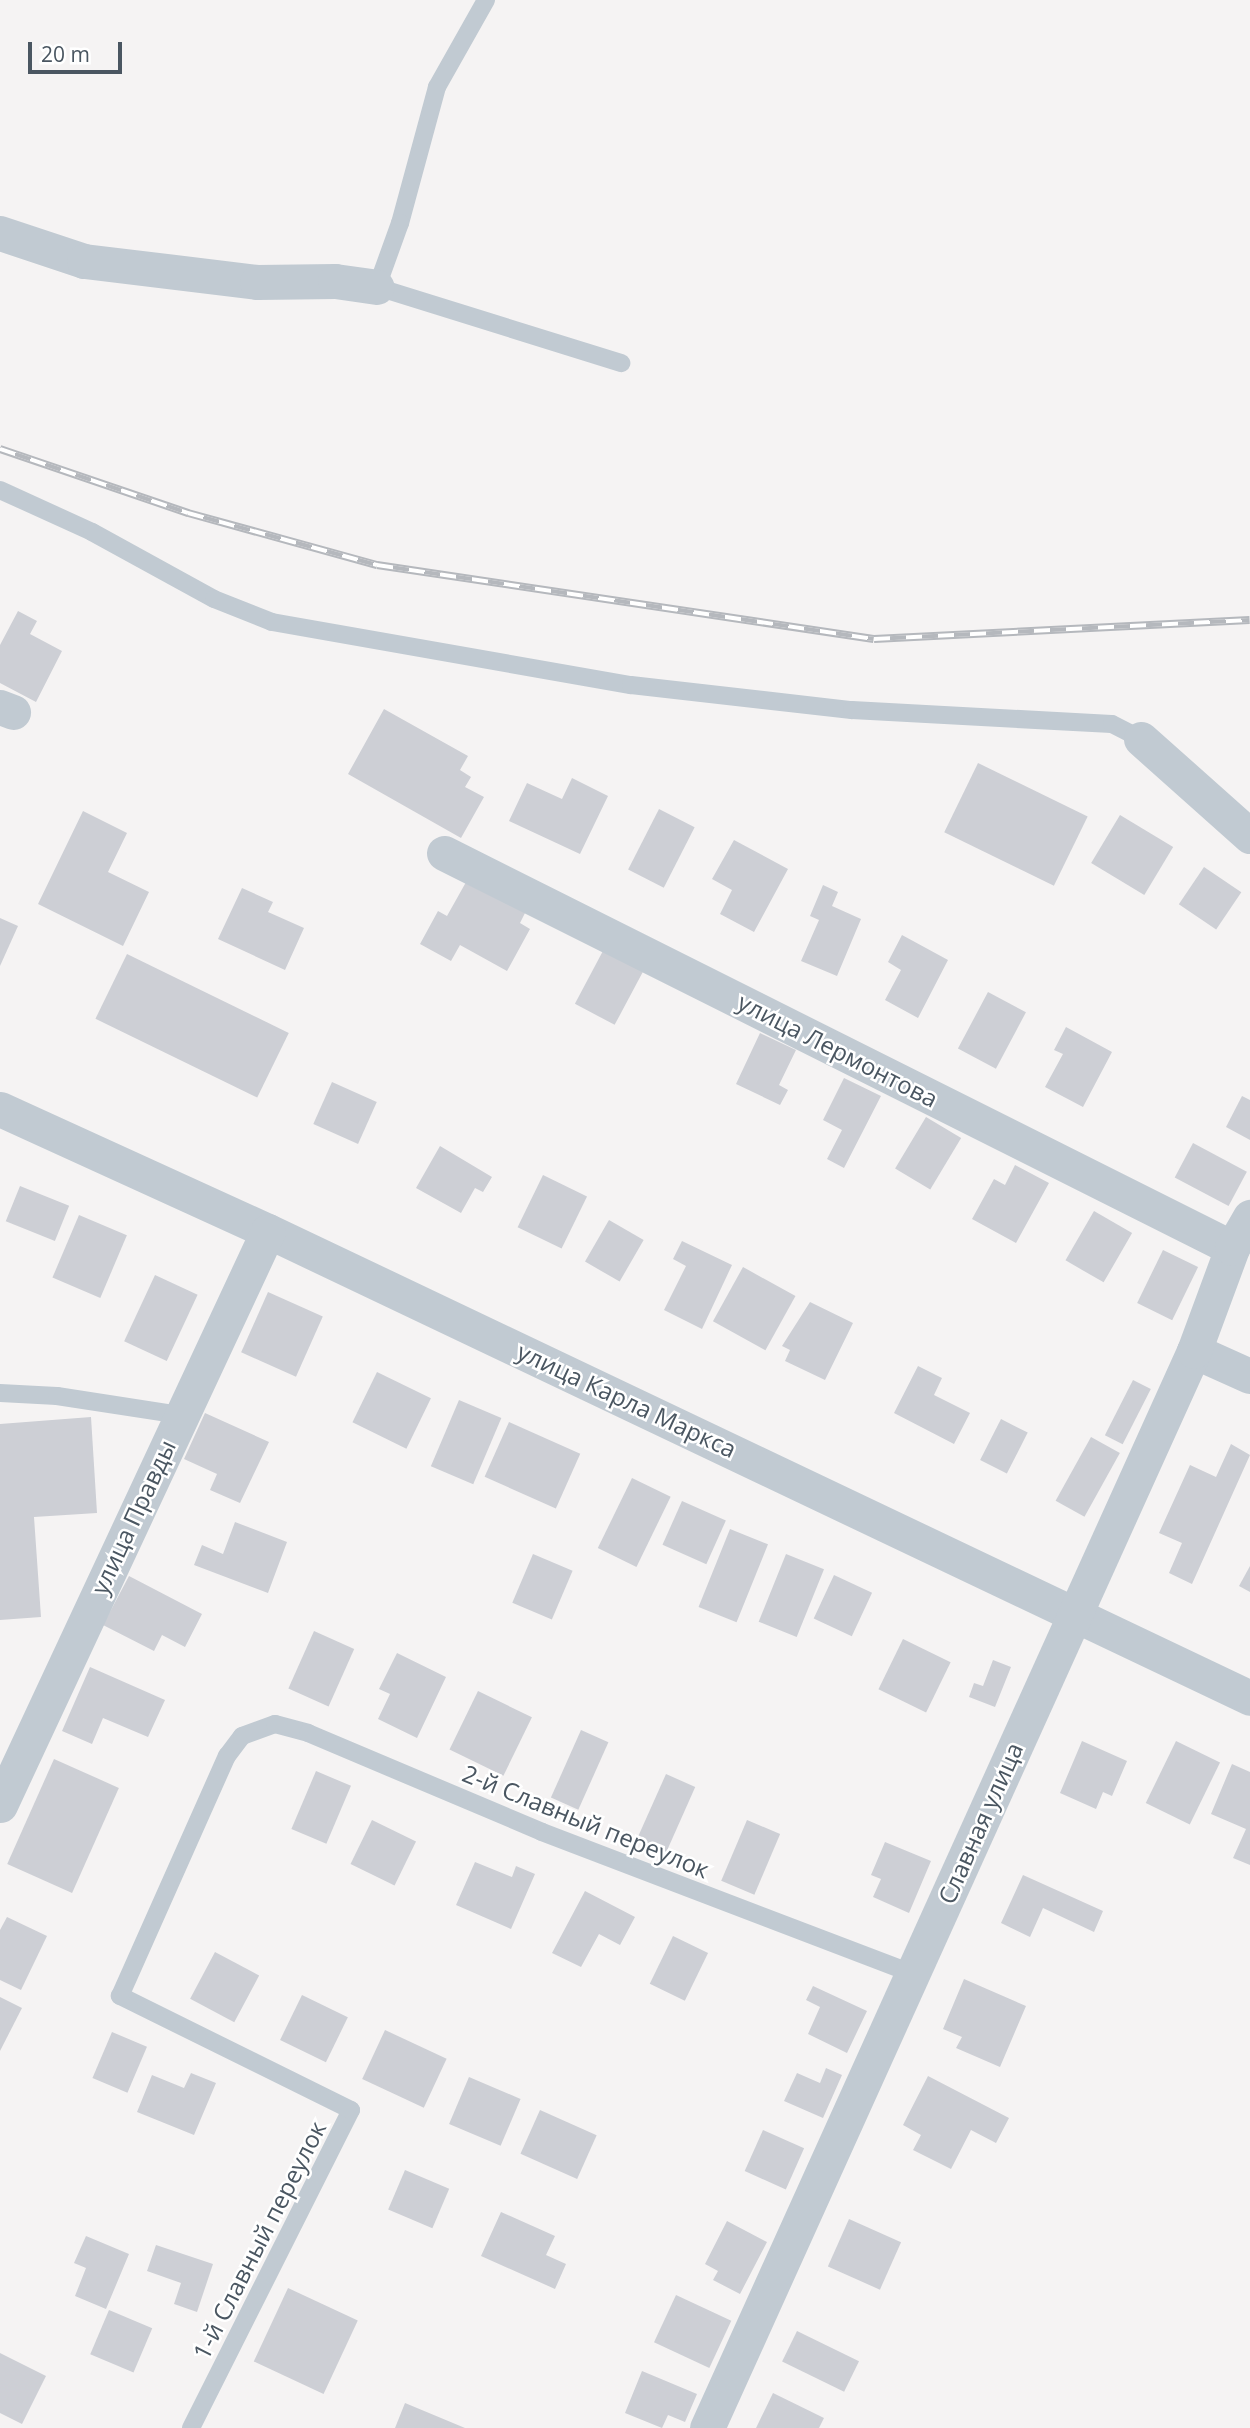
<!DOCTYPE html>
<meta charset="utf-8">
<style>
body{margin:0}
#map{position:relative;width:1250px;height:2428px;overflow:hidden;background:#f5f3f3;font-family:"Open Sans",sans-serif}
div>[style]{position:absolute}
.building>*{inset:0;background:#cdcfd5;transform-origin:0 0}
.lane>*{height:18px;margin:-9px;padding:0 9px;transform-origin:9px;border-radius:9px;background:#c1cad2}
.street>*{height:35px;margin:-17.5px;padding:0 17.5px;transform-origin:17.5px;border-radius:17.5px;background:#c1cad2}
.rail>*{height:8px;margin-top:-4px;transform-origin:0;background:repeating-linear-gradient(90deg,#fff 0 16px,#b5b8bd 0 32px);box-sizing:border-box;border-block:2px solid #b5b8bd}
span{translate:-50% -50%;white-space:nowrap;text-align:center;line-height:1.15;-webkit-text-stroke:5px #fff;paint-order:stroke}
.street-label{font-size:24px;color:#4a5661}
.scale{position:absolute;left:28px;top:42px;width:94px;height:32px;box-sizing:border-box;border:4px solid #4a5661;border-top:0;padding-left:9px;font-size:21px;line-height:24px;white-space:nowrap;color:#4a5661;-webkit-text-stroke:5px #fff;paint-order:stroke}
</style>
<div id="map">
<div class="building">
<div style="clip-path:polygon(18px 611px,37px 621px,30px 634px,62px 651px,36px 702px,0 683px,0 645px)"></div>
<div style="clip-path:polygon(384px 709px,468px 756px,460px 770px,471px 777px,465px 787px,484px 797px,461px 838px,348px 774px)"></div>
<div style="left:978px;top:763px;width:122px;height:77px;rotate:26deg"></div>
<div style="clip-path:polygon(572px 778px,608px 796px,580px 854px,509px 821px,527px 783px,562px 799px)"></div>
<div style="left:659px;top:809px;width:40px;height:68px;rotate:27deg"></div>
<div style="clip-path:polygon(83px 811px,127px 833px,108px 872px,149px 892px,123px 946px,38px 904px)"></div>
<div style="left:1120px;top:815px;width:62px;height:56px;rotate:31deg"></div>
<div style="clip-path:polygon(734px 840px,788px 869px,754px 932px,720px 914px,732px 890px,712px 879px)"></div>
<div style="left:1204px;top:867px;width:45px;height:45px;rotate:34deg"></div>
<div style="clip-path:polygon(470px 875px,528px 907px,520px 923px,530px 929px,507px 971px,460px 945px,451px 961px,420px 944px,438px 911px,447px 916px)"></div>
<div style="clip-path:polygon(823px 885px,838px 892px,832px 906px,861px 919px,837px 976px,801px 961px,819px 920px,810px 916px)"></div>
<div style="clip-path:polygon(242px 888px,273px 902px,268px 912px,304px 928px,285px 970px,218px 939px)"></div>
<div style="clip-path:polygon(0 918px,18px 926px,0 966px)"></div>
<div style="clip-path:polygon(902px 935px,948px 960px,918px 1018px,885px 1000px,901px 970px,888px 962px)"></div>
<div style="left:604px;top:949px;width:45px;height:62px;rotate:28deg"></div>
<div style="left:127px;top:954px;width:180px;height:72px;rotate:26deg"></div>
<div style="left:988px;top:992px;width:43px;height:64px;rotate:28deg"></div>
<div style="clip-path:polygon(1066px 1027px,1112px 1052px,1083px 1107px,1045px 1087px,1063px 1054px,1054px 1050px)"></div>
<div style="clip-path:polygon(760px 1033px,796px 1050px,779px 1085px,788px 1090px,780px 1105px,736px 1084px)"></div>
<div style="clip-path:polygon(844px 1078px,881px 1096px,844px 1168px,827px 1159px,842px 1130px,823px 1120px)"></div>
<div style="left:332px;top:1082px;width:49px;height:46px;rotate:24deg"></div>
<div style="clip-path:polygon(1242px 1096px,1250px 1100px,1250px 1140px,1226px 1127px)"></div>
<div style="left:926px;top:1117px;width:41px;height:60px;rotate:31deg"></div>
<div style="left:1193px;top:1143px;width:61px;height:39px;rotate:28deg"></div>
<div style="clip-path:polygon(440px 1146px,492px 1177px,483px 1192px,475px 1188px,461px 1213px,416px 1188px)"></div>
<div style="clip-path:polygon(1015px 1165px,1049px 1183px,1016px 1243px,972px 1219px,994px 1179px,1005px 1185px)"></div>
<div style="left:543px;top:1175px;width:49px;height:58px;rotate:26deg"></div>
<div style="left:20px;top:1186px;width:53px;height:38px;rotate:22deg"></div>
<div style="left:1094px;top:1211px;width:44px;height:57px;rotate:30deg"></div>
<div style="left:79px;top:1215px;width:52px;height:68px;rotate:23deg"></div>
<div style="left:609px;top:1220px;width:40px;height:48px;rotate:30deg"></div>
<div style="clip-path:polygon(682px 1241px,732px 1265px,702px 1329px,664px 1310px,686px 1266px,673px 1259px)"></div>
<div style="left:1163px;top:1250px;width:39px;height:59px;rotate:26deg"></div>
<div style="left:743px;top:1267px;width:60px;height:62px;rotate:29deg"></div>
<div style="left:155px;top:1275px;width:47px;height:73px;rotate:25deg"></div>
<div style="left:268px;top:1292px;width:60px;height:66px;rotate:24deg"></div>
<div style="clip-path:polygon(810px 1302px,853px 1323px,825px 1380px,785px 1361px,790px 1350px,782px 1346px)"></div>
<div style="clip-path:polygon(918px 1366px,942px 1378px,934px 1395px,970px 1413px,954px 1444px,894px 1413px)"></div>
<div style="left:377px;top:1372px;width:60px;height:56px;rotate:26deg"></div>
<div style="left:1133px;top:1380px;width:20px;height:62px;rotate:27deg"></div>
<div style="left:459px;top:1400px;width:46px;height:72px;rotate:23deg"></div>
<div style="clip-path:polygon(205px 1413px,269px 1442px,240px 1503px,210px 1490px,217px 1474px,184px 1459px)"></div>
<div style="clip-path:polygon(91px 1417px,97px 1513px,34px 1517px,41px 1617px,0 1620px,0 1424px)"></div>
<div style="left:1001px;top:1419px;width:30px;height:46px;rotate:27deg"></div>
<div style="left:509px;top:1422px;width:78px;height:60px;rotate:24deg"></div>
<div style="left:1091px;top:1437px;width:33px;height:73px;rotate:29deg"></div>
<div style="clip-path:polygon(1231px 1444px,1250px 1455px,1192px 1584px,1169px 1573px,1182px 1543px,1159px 1533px,1190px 1465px,1216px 1477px)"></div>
<div style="left:632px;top:1478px;width:43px;height:78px;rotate:26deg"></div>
<div style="left:682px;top:1501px;width:48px;height:48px;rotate:24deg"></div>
<div style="clip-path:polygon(235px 1522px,287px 1542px,268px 1593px,194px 1565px,202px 1545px,223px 1554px)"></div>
<div style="left:730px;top:1529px;width:41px;height:84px;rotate:22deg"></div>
<div style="left:533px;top:1554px;width:43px;height:53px;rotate:23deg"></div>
<div style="left:786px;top:1554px;width:41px;height:73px;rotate:22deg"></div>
<div style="clip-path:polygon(1250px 1566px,1250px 1592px,1239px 1586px)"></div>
<div style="left:834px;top:1575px;width:42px;height:48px;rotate:25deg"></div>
<div style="clip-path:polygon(129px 1576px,202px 1614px,185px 1647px,162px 1635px,154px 1651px,103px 1625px)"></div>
<div style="left:314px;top:1631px;width:44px;height:63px;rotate:24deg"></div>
<div style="left:903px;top:1639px;width:53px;height:56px;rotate:26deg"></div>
<div style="clip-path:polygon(397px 1653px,446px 1677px,417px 1738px,378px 1719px,390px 1694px,379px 1689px)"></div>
<div style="clip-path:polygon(993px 1660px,1011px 1667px,995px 1707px,969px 1697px,974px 1683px,983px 1686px)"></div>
<div style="clip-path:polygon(90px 1667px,165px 1700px,148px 1737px,103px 1718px,92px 1744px,62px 1731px)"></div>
<div style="left:478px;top:1691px;width:60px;height:65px;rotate:26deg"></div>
<div style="left:581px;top:1730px;width:30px;height:74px;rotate:24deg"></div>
<div style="clip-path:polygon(1082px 1741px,1127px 1761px,1112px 1796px,1103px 1792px,1096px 1809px,1060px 1793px)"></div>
<div style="left:1176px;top:1741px;width:49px;height:69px;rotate:26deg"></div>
<div style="left:54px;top:1759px;width:71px;height:115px;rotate:24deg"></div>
<div style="clip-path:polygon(1232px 1764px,1250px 1772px,1250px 1865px,1233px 1858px,1246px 1829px,1211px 1814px)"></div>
<div style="left:316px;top:1771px;width:38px;height:63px;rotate:23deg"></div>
<div style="left:666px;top:1774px;width:32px;height:71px;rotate:24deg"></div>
<div style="left:372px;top:1820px;width:49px;height:49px;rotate:26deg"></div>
<div style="left:747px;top:1820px;width:36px;height:66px;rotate:23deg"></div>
<div style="clip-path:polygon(885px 1842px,931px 1861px,909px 1913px,873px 1897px,881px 1879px,871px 1875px)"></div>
<div style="clip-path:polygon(475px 1862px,512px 1877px,516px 1866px,535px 1874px,511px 1929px,456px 1905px)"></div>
<div style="clip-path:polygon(1023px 1875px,1103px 1911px,1094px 1932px,1043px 1908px,1030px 1937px,1001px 1923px)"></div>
<div style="clip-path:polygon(585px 1891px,635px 1917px,620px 1945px,599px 1934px,581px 1967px,552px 1953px)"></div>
<div style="clip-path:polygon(7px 1917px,47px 1936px,21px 1990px,0 1980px,0 1930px)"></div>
<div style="left:673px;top:1936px;width:39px;height:53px;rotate:26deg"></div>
<div style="left:215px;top:1952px;width:50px;height:53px;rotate:28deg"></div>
<div style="clip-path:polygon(964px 1979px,1026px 2006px,1000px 2067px,956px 2048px,962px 2037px,943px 2029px)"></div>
<div style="clip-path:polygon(813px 1986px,867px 2011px,847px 2053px,808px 2034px,820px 2007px,806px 2000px)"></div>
<div style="left:302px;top:1995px;width:51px;height:50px;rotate:26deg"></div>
<div style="clip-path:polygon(0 1997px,22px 2008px,0 2051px)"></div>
<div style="left:385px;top:2030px;width:68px;height:54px;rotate:25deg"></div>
<div style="left:112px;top:2032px;width:38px;height:50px;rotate:23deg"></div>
<div style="clip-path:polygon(826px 2068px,842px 2075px,823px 2118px,784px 2101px,797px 2073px,820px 2083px)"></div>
<div style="clip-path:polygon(191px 2073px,216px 2083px,194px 2135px,137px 2112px,152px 2075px,184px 2088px)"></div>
<div style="clip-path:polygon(928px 2076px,1009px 2118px,996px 2143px,971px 2130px,951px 2169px,913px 2150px,921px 2135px,903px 2125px)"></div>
<div style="left:469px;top:2077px;width:56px;height:51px;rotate:23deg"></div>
<div style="left:540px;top:2110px;width:62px;height:48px;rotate:24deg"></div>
<div style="left:763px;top:2130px;width:45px;height:45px;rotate:24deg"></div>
<div style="left:405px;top:2170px;width:48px;height:43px;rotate:23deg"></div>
<div style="clip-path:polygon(501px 2212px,555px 2236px,546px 2255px,566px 2264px,555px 2289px,481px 2256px)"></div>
<div style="left:849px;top:2219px;width:57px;height:52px;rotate:24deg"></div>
<div style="clip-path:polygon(727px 2221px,767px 2242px,740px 2294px,713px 2280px,718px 2271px,705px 2264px)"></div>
<div style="clip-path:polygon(86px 2236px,129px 2254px,106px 2309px,75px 2296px,86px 2268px,74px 2263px)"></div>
<div style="clip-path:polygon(156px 2245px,213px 2264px,197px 2312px,174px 2304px,181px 2283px,147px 2271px)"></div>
<div style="left:288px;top:2288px;width:77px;height:81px;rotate:25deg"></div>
<div style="left:676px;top:2295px;width:61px;height:52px;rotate:25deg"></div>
<div style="left:109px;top:2310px;width:47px;height:48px;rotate:23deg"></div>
<div style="left:797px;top:2331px;width:69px;height:34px;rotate:26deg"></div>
<div style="clip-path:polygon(0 2353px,46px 2376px,22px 2424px,0 2413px)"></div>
<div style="clip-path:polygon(642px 2371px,697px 2394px,685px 2422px,668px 2415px,662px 2428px,625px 2413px)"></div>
<div style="clip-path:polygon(773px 2393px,824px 2418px,819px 2428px,756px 2428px)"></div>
<div style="clip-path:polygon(405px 2403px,465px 2428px,395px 2428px)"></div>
</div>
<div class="lane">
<div style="left:486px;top:0;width:100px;rotate:119.4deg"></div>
<div style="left:437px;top:87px;width:141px;rotate:105.2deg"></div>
<div style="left:400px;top:223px;width:68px;rotate:109.8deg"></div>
<div style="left:377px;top:287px;width:256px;rotate:17.3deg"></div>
<div style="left:0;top:490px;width:101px;rotate:24.5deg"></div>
<div style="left:92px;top:532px;width:139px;rotate:28.8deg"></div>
<div style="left:214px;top:599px;width:62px;rotate:21.6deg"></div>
<div style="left:272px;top:622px;width:364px;rotate:10deg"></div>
<div style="left:631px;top:685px;width:222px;rotate:6.5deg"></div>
<div style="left:852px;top:710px;width:260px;rotate:3.1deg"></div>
<div style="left:1112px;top:724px;width:33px;rotate:27deg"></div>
<div style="left:0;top:1393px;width:57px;rotate:3deg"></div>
<div style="left:57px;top:1396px;width:124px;rotate:8.8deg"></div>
<div style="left:191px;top:2428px;width:356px;rotate:-63.3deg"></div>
<div style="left:351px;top:2110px;width:258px;rotate:-153.7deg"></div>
<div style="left:120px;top:1996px;width:263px;rotate:-66deg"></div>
<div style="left:227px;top:1756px;width:25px;rotate:-53deg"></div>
<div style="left:242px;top:1736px;width:35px;rotate:-20deg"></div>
<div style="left:275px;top:1724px;width:34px;rotate:15deg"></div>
<div style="left:308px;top:1733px;width:254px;rotate:22.9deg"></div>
<div style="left:542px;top:1832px;width:398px;rotate:20.9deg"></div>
</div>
<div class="street">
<div style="left:0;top:233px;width:89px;rotate:18.4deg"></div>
<div style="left:84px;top:261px;width:174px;rotate:6.9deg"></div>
<div style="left:257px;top:282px;width:78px;rotate:-0.7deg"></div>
<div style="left:335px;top:281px;width:42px;rotate:8.1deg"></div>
<div style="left:0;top:707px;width:14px;rotate:21deg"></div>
<div style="left:1141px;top:739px;width:146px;rotate:41.7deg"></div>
<div style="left:444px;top:853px;width:881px;rotate:26.62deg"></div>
<div style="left:0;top:1109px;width:294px;rotate:24.5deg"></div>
<div style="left:268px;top:1231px;width:1087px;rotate:25.43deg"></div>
<div style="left:1194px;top:1351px;width:61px;rotate:24.1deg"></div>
<div style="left:0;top:1805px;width:633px;rotate:-64.97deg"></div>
<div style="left:707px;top:2428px;width:1182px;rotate:-65.67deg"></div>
<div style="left:1194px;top:1351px;width:110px;rotate:-69.7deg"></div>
<div style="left:1232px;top:1248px;width:36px;rotate:-60deg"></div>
</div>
<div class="rail">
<div style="left:0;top:449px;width:199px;rotate:18.8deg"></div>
<div style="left:188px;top:513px;width:196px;rotate:15.4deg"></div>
<div style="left:377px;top:565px;width:502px;rotate:8.47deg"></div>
<div style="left:874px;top:639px;width:376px;rotate:-2.9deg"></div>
</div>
<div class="street-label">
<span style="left:838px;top:1050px;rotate:27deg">улица Лермонтова</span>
<span style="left:627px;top:1400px;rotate:25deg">улица Карла Маркса</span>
<span style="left:133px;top:1517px;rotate:-65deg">улица Правды</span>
<span style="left:586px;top:1821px;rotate:22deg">2-й Славный переулок</span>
<span style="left:980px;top:1823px;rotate:-66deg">Славная улица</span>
<span style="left:259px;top:2240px;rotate:-63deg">1-й Славный переулок</span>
</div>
<div class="scale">20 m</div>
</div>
